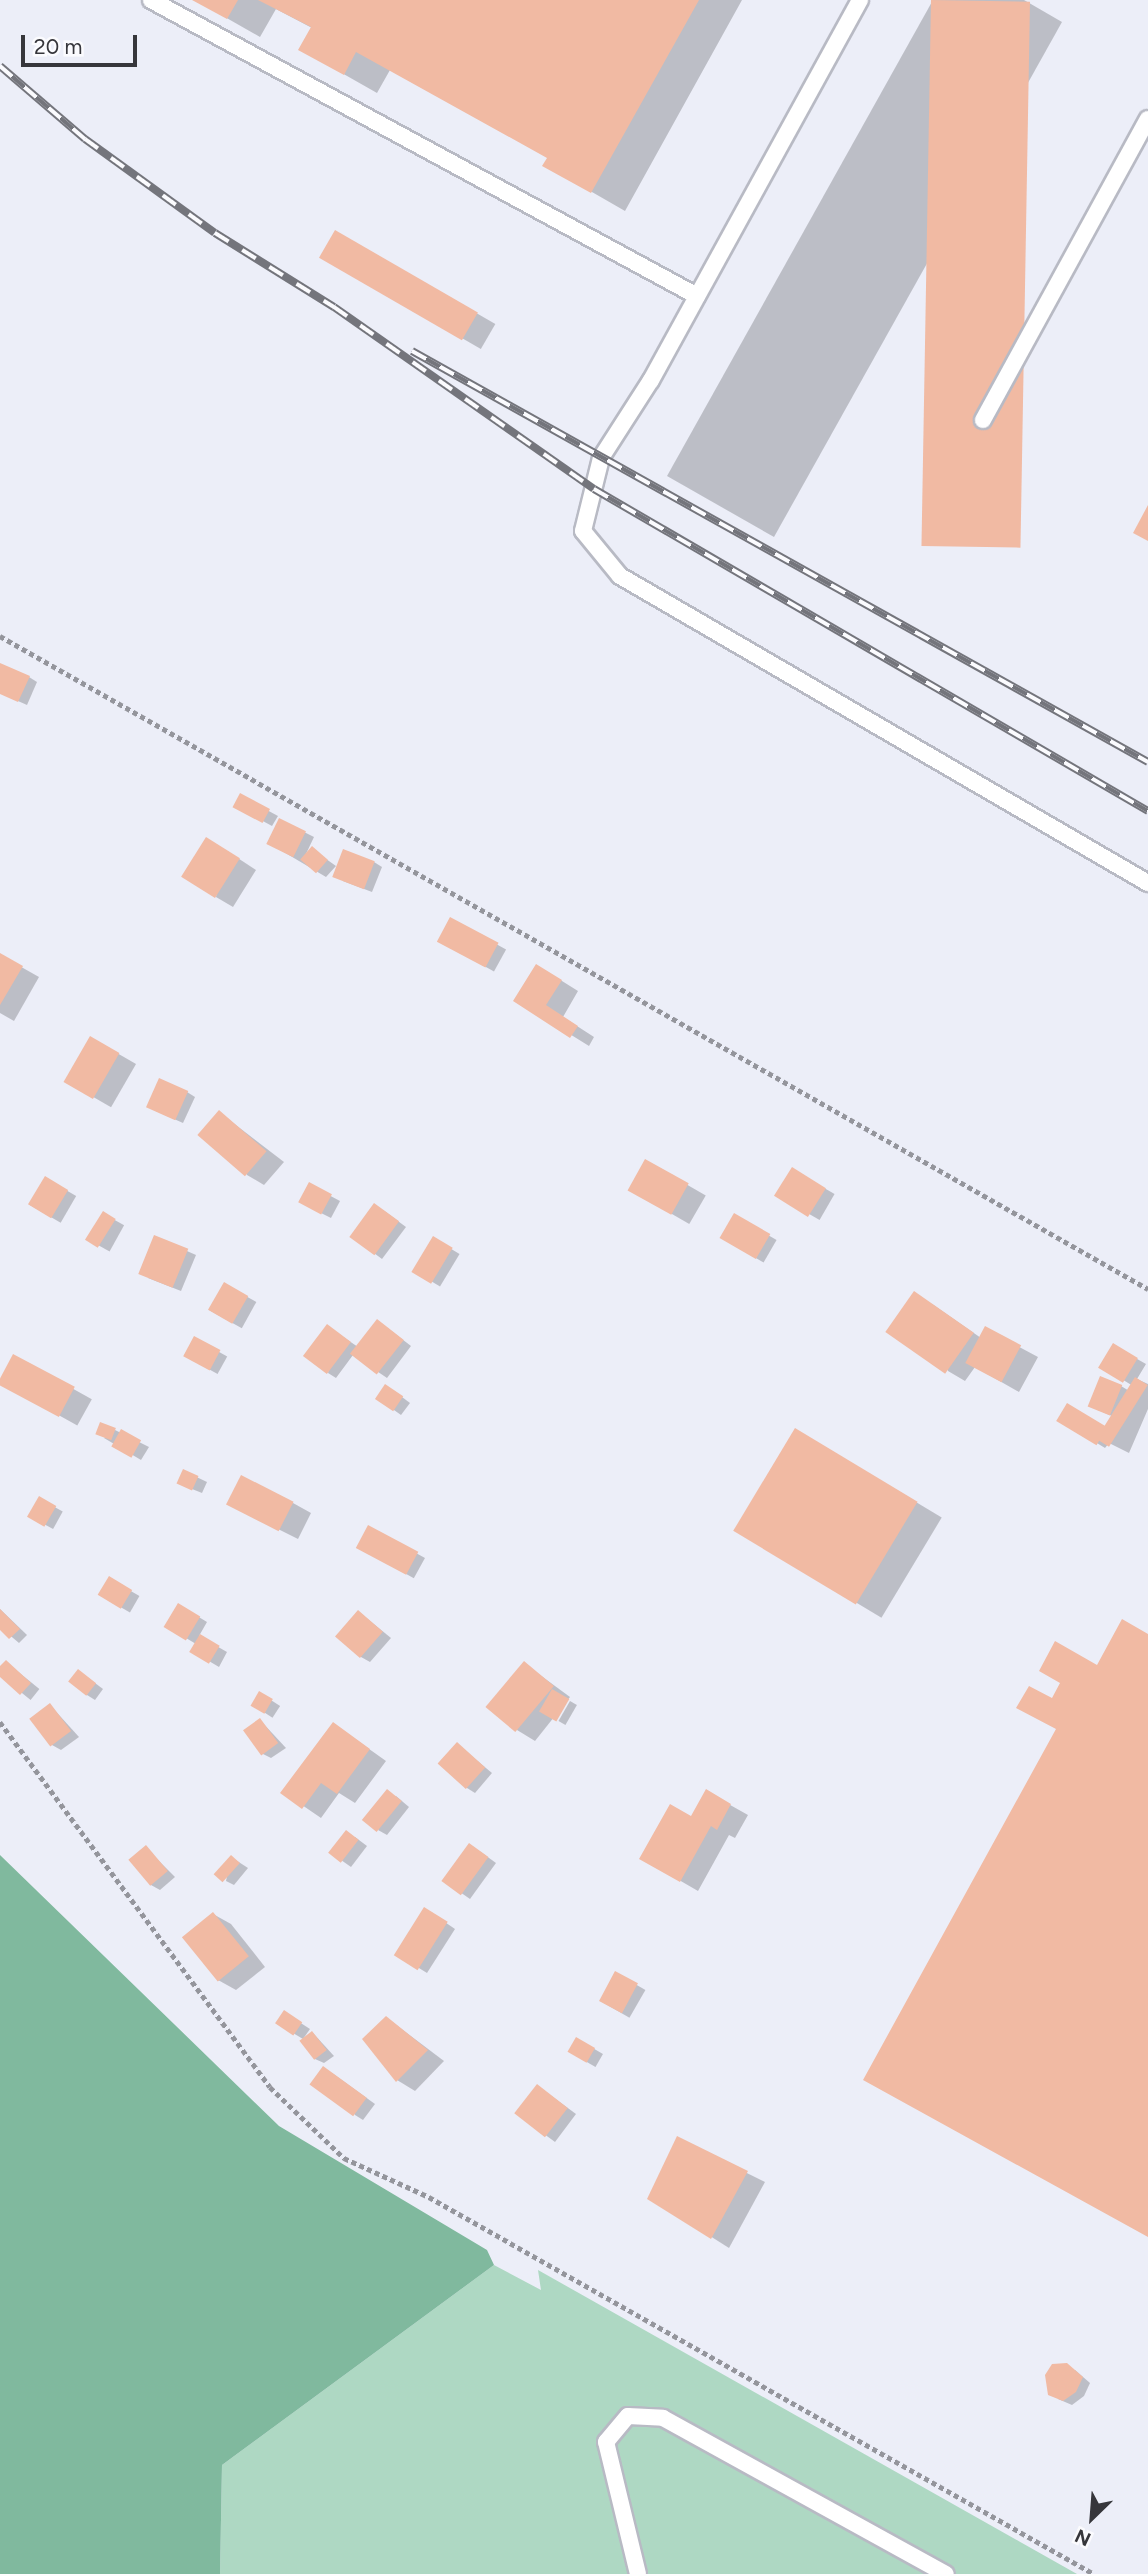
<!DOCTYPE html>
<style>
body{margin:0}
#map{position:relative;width:1148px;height:2574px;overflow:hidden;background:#eceef8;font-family:Figtree,sans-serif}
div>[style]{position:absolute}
.green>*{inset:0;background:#aed8c3}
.forest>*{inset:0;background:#80b99e}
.shadow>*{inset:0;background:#0003;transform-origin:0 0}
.building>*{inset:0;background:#f1baa3;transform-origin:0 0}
.path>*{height:4.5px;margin-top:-2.25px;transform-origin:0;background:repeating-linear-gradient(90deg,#94959c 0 5px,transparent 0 8.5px)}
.roads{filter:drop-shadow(2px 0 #b8bac4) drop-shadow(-2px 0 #b8bac4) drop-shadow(0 2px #b8bac4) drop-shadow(0 -2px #b8bac4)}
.service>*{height:16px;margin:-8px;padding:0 8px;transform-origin:8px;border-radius:8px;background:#fff}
.rail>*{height:8px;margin-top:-4px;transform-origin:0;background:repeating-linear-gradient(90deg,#fbfbfe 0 16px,#74757c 0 32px);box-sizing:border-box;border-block:2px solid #74757c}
span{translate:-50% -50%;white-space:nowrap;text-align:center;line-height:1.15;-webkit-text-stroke:5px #fbfbfe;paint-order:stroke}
.north{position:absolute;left:1057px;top:2483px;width:70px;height:70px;-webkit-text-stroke:5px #fbfbfe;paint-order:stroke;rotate:205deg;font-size:19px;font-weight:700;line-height:28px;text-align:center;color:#36363b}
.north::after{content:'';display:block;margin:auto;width:24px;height:32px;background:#36363b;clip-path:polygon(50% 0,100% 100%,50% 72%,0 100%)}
.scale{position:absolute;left:21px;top:35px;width:116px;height:32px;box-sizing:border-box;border:4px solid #36363b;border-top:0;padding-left:9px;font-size:21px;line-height:24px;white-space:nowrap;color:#36363b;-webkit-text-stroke:5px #fbfbfe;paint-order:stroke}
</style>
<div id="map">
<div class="green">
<div style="clip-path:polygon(494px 2265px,541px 2290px,538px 2270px,1077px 2574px,220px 2574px,222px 2465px)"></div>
</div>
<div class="forest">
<div style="clip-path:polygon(0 1855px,279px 2126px,487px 2250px,494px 2265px,222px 2465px,220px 2574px,0 2574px)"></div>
</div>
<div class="shadow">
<div style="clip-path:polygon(195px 0,742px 0,625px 211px,545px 165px,549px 158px,390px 70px,377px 93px,333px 68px,312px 28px,276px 9px,260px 37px)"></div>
<div style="clip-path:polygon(933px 0,1024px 0,1062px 22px,774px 537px,667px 476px)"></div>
<div style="left:336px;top:232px;width:184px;height:29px;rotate:30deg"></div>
<div style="clip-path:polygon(29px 677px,37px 682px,27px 705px,0 693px)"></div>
<div style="clip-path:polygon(241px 796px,278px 816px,272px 826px,244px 811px)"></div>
<div style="clip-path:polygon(280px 820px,314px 837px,305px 856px,312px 849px,336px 866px,326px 877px,277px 848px)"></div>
<div style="clip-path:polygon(224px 849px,256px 870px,233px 907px,216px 897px)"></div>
<div style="clip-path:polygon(374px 862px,382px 867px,372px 892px,343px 881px)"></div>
<div style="left:451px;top:919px;width:63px;height:25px;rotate:29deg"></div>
<div style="clip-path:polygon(0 955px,39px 977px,14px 1021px,0 1013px)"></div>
<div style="clip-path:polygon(554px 976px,578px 991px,563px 1017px,594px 1037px,589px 1046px,515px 1000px)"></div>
<div style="left:91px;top:1038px;width:52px;height:50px;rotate:30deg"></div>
<div style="clip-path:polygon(187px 1092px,195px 1097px,183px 1123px,156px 1111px)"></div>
<div style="clip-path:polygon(219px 1112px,284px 1162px,264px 1185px,247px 1175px)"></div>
<div style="left:646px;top:1161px;width:69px;height:33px;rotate:30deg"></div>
<div style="left:793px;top:1170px;width:48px;height:30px;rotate:30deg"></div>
<div style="left:45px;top:1178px;width:36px;height:31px;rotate:30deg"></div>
<div style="clip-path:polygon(310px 1185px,340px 1201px,331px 1218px,309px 1207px)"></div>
<div style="clip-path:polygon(383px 1210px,406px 1227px,382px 1259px,351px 1236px)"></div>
<div style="left:104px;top:1214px;width:23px;height:30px;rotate:29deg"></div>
<div style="left:735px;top:1216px;width:48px;height:26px;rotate:30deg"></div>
<div style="clip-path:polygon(155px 1237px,196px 1255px,181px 1291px,148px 1278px)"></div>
<div style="left:433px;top:1238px;width:31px;height:38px;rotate:31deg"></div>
<div style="left:224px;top:1284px;width:37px;height:30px;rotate:29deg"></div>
<div style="clip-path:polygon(932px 1304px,981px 1338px,986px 1329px,1038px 1357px,1019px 1392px,975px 1367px,965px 1381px,948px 1371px)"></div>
<div style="clip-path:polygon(385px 1326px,411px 1346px,387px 1378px,353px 1355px,336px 1378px,328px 1373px,336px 1332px,358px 1347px)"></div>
<div style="left:194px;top:1338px;width:38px;height:20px;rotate:29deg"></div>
<div style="clip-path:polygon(1114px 1346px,1146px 1364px,1137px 1379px,1148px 1384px,1148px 1409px,1129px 1453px,1109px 1443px,1105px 1448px,1059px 1420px,1068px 1406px,1113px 1433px,1119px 1419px,1098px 1410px,1121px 1386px,1131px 1392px,1133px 1386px,1102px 1367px)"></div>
<div style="left:14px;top:1356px;width:89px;height:30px;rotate:29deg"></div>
<div style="clip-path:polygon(394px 1391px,410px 1403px,401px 1415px,377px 1398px)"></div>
<div style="clip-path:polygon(115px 1430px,149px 1447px,141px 1460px,104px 1438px)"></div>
<div style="left:796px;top:1430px;width:170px;height:117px;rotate:31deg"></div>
<div style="clip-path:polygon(184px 1471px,207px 1482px,202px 1493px,187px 1487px)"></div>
<div style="left:40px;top:1499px;width:26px;height:20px;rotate:29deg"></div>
<div style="clip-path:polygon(293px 1503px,311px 1513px,298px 1539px,246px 1513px)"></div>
<div style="left:369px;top:1527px;width:64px;height:23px;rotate:29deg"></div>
<div style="left:110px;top:1579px;width:34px;height:19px;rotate:30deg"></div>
<div style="clip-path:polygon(179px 1605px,207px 1622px,199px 1636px,227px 1652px,219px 1667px,192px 1651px,196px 1644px,166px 1626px)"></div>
<div style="clip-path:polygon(0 1609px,27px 1635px,19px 1643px,0 1627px)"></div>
<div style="clip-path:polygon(359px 1612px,391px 1638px,370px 1662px,361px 1657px)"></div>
<div style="left:6px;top:1662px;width:43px;height:14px;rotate:39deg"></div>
<div style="clip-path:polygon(525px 1664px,570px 1697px,535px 1741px,517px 1730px)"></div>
<div style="clip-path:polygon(79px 1671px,103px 1689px,95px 1700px,87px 1695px)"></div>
<div style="left:260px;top:1693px;width:24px;height:14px;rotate:33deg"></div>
<div style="left:570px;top:1701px;width:8px;height:23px;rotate:30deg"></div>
<div style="clip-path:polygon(50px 1705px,79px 1737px,61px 1750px,52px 1745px)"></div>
<div style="clip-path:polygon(260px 1720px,286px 1748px,271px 1758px,263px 1754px)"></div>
<div style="clip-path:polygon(334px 1724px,386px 1761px,355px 1803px,339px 1793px,321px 1818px,283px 1792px)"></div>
<div style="clip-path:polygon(457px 1744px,492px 1773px,475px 1793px,467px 1788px)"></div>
<div style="clip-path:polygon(707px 1792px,748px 1815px,735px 1838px,729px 1835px,698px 1891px,641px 1858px,692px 1818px)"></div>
<div style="clip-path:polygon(396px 1796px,409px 1807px,387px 1835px,378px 1830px)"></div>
<div style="clip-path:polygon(355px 1837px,367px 1846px,351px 1867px,331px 1853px)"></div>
<div style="clip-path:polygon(146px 1848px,175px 1877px,160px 1890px,151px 1885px)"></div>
<div style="clip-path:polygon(478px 1850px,496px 1863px,470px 1899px,444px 1881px)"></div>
<div style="clip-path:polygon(231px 1857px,248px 1868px,234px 1885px,226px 1881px)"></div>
<div style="clip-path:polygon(213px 1914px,231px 1924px,265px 1967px,236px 1990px,218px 1980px)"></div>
<div style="clip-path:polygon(433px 1914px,455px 1929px,427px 1973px,396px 1954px)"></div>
<div style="left:616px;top:1973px;width:34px;height:32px;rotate:30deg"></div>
<div style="clip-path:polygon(293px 2018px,310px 2029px,303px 2039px,278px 2024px)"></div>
<div style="clip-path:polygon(387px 2018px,444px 2061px,415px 2091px,397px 2080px)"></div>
<div style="clip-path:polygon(313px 2033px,334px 2056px,324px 2063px,315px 2059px)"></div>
<div style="left:577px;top:2039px;width:30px;height:15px;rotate:30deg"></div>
<div style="clip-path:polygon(332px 2073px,375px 2104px,363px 2120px,355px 2115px)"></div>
<div style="clip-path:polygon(546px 2092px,576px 2114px,555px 2142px,517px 2114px)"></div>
<div style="clip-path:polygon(678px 2139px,765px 2182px,729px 2248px,650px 2198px)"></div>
<div style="clip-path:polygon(1075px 2370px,1090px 2383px,1084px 2396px,1072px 2405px,1058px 2399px)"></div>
</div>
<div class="building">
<div style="clip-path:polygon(192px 0,238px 0,227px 19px)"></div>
<div style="clip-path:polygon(258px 0,699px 0,591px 193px,542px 166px,547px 158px,356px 52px,344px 75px,298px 50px,311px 27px)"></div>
<div style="left:931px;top:0;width:99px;height:546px;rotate:1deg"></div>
<div style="left:335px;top:230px;width:165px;height:32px;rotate:30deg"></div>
<div style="clip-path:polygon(1148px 505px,1148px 541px,1133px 533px)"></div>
<div style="clip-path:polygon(0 663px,30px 676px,18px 702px,0 694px)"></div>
<div style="left:240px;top:793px;width:34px;height:16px;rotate:28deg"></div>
<div style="left:279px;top:818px;width:30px;height:29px;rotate:26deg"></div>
<div style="left:206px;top:837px;width:40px;height:47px;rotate:32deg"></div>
<div style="left:312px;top:846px;width:21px;height:18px;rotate:41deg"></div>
<div style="left:343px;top:849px;width:34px;height:30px;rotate:21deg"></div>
<div style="left:450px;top:917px;width:55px;height:28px;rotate:28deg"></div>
<div style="clip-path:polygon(0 953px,23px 966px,0 1005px)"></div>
<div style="clip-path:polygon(536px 964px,562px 980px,546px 1005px,578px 1026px,570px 1038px,513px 1001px)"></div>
<div style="left:90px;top:1036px;width:34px;height:53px;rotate:30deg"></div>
<div style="left:159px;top:1078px;width:32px;height:32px;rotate:24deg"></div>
<div style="left:219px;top:1110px;width:63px;height:33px;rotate:41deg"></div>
<div style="left:645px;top:1159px;width:50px;height:36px;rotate:29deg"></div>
<div style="left:792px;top:1167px;width:40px;height:34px;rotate:32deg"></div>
<div style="left:45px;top:1176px;width:27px;height:33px;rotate:31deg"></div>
<div style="left:309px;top:1182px;width:26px;height:23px;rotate:28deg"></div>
<div style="left:374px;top:1203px;width:31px;height:42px;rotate:36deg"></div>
<div style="left:103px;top:1211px;width:15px;height:34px;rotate:32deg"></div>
<div style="left:734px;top:1213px;width:42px;height:29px;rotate:30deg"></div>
<div style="left:154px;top:1235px;width:37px;height:42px;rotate:22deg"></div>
<div style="left:433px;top:1236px;width:23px;height:42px;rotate:31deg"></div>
<div style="left:224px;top:1282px;width:28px;height:32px;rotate:30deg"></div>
<div style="left:914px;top:1291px;width:73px;height:50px;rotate:35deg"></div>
<div style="left:377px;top:1319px;width:34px;height:44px;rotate:38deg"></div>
<div style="left:327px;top:1324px;width:30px;height:40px;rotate:37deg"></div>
<div style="left:985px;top:1326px;width:41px;height:42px;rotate:28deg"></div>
<div style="left:194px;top:1336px;width:30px;height:23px;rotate:28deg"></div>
<div style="left:1113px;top:1343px;width:29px;height:29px;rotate:31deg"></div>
<div style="left:13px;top:1354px;width:70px;height:34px;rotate:28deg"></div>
<div style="left:1100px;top:1376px;width:24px;height:33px;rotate:22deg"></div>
<div style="left:1135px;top:1377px;width:15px;height:73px;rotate:32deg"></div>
<div style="left:385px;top:1384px;width:22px;height:18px;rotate:34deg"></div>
<div style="left:1067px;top:1403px;width:47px;height:21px;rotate:31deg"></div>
<div style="left:100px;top:1422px;width:17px;height:13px;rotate:21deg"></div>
<div style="left:795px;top:1428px;width:143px;height:120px;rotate:31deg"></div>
<div style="left:121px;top:1429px;width:23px;height:20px;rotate:29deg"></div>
<div style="left:183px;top:1469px;width:17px;height:16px;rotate:24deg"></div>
<div style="left:241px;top:1475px;width:59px;height:33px;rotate:27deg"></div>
<div style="left:39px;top:1496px;width:20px;height:24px;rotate:30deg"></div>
<div style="left:368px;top:1525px;width:57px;height:26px;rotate:28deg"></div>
<div style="left:109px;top:1576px;width:27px;height:22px;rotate:31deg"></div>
<div style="left:178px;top:1603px;width:26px;height:28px;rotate:31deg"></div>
<div style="clip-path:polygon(0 1609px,20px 1629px,9px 1639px,0 1630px)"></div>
<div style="left:358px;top:1610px;width:33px;height:35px;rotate:41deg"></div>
<div style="clip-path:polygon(1122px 1619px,1148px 1634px,1148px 2237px,863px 2080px,1056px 1729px,1016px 1708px,1029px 1686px,1052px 1698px,1060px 1683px,1039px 1671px,1055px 1641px,1097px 1665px)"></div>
<div style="left:200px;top:1634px;width:23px;height:21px;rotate:31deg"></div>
<div style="clip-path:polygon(6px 1660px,31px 1683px,20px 1695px,0 1677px,0 1666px)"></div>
<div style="left:524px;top:1661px;width:39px;height:60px;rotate:40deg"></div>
<div style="left:78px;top:1669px;width:23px;height:16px;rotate:38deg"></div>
<div style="left:552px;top:1689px;width:20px;height:26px;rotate:30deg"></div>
<div style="left:259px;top:1691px;width:16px;height:17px;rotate:30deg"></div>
<div style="left:50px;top:1703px;width:35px;height:26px;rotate:53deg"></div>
<div style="left:260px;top:1718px;width:31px;height:21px;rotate:54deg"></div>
<div style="clip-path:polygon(333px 1722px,370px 1749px,337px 1794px,321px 1783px,302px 1809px,280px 1793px)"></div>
<div style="left:457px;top:1742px;width:38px;height:29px;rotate:42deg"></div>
<div style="left:387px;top:1789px;width:19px;height:40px;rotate:39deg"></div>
<div style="clip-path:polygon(706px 1789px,731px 1804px,717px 1830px,711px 1826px,680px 1882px,639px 1859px,670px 1804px,691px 1816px)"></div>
<div style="left:346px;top:1830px;width:16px;height:29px;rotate:38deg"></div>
<div style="left:469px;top:1843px;width:24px;height:47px;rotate:36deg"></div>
<div style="left:146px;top:1845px;width:34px;height:23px;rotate:50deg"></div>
<div style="left:231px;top:1855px;width:12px;height:26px;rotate:42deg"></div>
<div style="left:424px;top:1907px;width:28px;height:57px;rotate:32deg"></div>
<div style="left:213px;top:1912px;width:57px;height:40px;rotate:51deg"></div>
<div style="left:615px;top:1971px;width:26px;height:34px;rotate:28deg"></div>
<div style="left:284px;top:2010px;width:22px;height:16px;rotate:34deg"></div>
<div style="clip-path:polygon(386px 2016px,428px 2050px,396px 2082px,362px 2039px)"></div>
<div style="left:312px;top:2031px;width:24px;height:16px;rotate:52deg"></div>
<div style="left:576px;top:2037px;width:22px;height:17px;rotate:30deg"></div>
<div style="left:323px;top:2066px;width:54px;height:23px;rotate:36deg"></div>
<div style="left:537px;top:2084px;width:39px;height:37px;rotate:38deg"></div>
<div style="clip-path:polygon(677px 2136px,748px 2171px,711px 2239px,647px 2199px)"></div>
<div style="clip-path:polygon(1067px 2363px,1083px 2377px,1076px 2392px,1063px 2401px,1048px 2395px,1045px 2375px,1052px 2364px)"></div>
</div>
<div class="path">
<div style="left:0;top:636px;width:1321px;rotate:29.63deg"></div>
<div style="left:0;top:1722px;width:454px;rotate:53.5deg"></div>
<div style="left:270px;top:2087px;width:103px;rotate:43.8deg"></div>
<div style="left:344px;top:2158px;width:94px;rotate:24.6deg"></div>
<div style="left:429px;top:2197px;width:764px;rotate:29.55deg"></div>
</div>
<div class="roads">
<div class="service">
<div style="left:151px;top:0;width:621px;rotate:28.46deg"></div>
<div style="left:860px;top:0;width:434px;rotate:118.8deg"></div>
<div style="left:651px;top:380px;width:93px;rotate:122.7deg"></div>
<div style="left:601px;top:458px;width:75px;rotate:103.9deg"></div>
<div style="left:583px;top:531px;width:58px;rotate:50.6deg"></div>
<div style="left:620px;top:576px;width:611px;rotate:30.18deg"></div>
<div style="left:983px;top:420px;width:343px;rotate:-61.3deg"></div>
<div style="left:638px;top:2574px;width:136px;rotate:-103.6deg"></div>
<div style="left:606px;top:2442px;width:34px;rotate:-50deg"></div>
<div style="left:628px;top:2416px;width:35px;rotate:3deg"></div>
<div style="left:663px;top:2418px;width:323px;rotate:28.9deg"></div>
</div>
</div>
<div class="rail">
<div style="left:0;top:66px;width:112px;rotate:40.7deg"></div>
<div style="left:85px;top:139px;width:160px;rotate:35.9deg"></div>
<div style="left:215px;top:233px;width:140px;rotate:31.9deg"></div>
<div style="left:334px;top:307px;width:317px;rotate:35deg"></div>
<div style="left:594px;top:489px;width:641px;rotate:30.17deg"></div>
<div style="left:412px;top:351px;width:843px;rotate:29.18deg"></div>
</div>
<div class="north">N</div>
<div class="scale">20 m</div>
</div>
